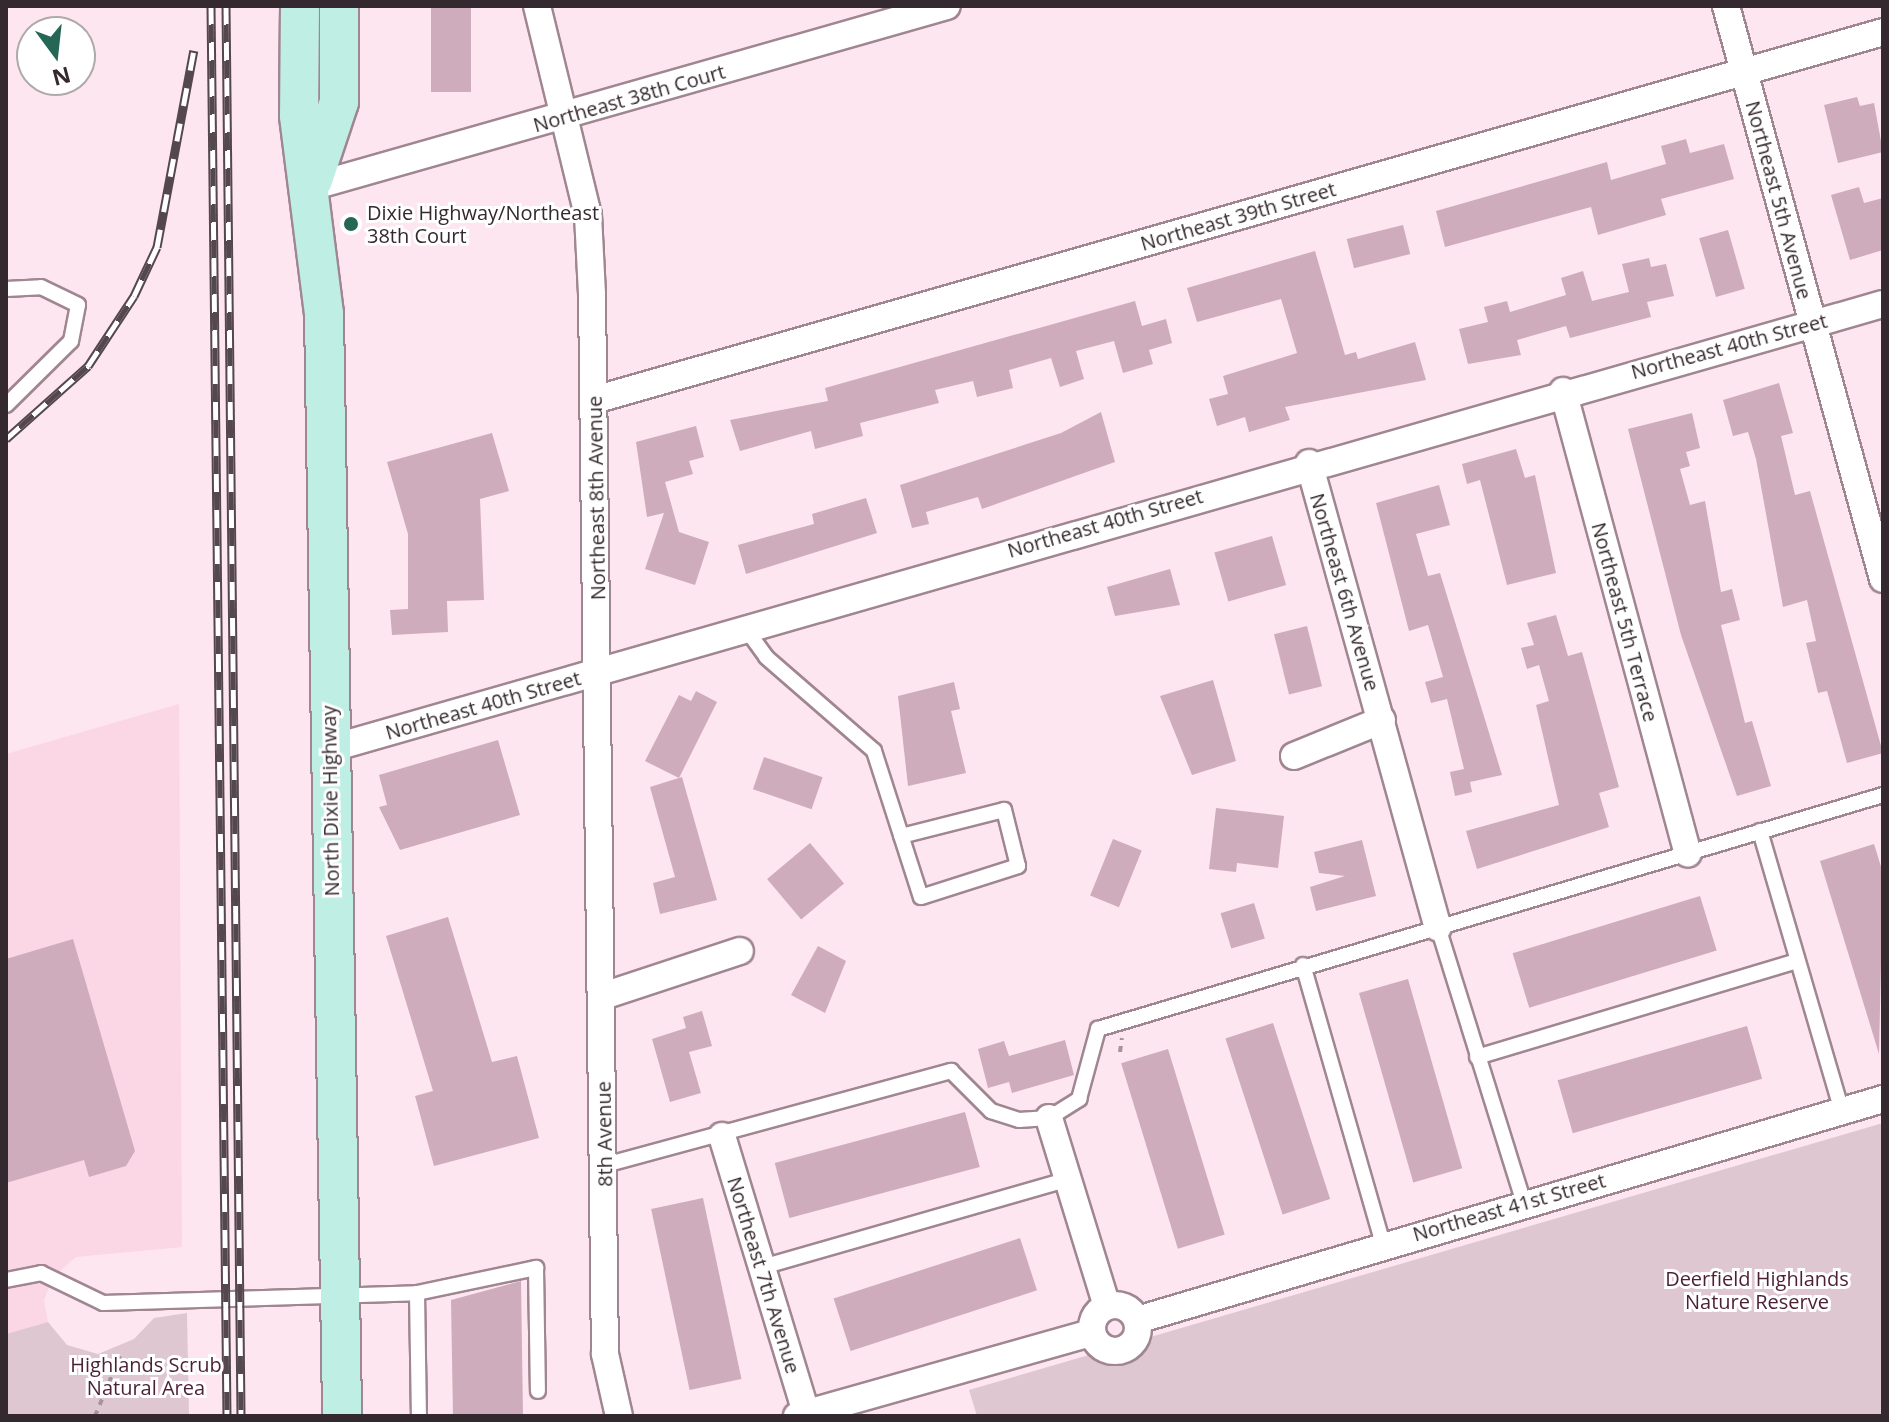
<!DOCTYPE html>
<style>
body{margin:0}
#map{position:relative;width:1889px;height:1422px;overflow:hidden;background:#fde6f0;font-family:"Open Sans",sans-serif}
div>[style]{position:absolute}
.built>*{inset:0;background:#fbd6e5}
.green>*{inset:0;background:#dfc7d1}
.building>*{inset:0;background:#cfacbb;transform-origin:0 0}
.path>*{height:4px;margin-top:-2px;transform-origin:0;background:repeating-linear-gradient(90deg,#a5949b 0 6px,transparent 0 12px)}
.roads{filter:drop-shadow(2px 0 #a08691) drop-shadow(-2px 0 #a08691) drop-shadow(0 2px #a08691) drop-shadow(0 -2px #a08691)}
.lane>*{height:14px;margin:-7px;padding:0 7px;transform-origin:7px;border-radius:7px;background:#fff}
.street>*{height:26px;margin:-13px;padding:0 13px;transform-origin:13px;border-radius:13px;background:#fff}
.street>.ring{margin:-13px;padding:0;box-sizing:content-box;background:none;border:26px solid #fff;border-radius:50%}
.secondary>*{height:38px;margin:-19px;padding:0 19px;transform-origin:19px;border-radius:19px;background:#bfefe4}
.rail>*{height:9px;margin-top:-4.5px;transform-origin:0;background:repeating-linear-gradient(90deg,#fff 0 18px,#54474d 0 36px);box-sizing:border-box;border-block:2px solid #54474d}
.dots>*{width:22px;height:22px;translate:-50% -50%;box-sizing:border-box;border:4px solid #fff;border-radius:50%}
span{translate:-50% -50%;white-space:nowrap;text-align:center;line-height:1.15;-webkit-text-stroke:6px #fff;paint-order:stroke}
.street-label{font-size:20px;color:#34292e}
.poi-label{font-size:20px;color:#34292e}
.left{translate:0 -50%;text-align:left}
.park-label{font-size:20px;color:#4d1f36}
.frame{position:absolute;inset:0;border:8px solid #34292e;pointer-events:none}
.north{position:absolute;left:16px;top:16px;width:80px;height:80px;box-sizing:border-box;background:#fff;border:2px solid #aea9ab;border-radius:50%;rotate:165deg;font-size:22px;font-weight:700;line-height:32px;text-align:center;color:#34292e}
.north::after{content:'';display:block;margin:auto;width:28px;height:36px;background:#256655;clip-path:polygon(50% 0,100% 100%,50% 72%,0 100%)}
</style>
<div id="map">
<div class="built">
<div style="clip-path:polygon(179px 704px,182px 1247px,76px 1257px,53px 1277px,44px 1300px,48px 1322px,6px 1334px,6px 754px)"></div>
</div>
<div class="green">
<div style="clip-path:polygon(1883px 1123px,1883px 1416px,977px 1416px,969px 1390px)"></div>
<div style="clip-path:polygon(187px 1313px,189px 1416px,6px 1416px,6px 1334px,48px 1322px,67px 1345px,98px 1354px,134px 1339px,154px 1318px)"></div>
</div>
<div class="building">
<div style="left:431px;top:6px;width:40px;height:86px"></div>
<div style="clip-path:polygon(1857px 97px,1860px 106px,1874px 103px,1883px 152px,1838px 163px,1824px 105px)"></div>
<div style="clip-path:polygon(1686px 139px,1690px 153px,1724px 144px,1734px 179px,1661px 199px,1666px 215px,1598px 235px,1591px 207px,1445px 247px,1436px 211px,1607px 162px,1611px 180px,1666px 164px,1661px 146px)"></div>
<div style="clip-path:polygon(1859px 187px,1864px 203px,1883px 198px,1883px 250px,1850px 260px,1831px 195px)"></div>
<div style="left:1403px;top:225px;width:30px;height:58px;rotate:76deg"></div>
<div style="left:1728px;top:230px;width:61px;height:30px;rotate:74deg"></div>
<div style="clip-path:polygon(1315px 251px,1345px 355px,1356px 352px,1358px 359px,1415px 342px,1426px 380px,1285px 407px,1290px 420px,1249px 432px,1245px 417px,1217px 426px,1209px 399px,1228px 394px,1223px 376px,1297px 353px,1281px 299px,1197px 322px,1187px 288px)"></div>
<div style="clip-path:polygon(1649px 258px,1651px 267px,1666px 264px,1674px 296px,1647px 302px,1651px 317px,1570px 338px,1566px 326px,1517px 340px,1521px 355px,1468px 364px,1459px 329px,1488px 322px,1484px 307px,1507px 301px,1510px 312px,1566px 295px,1561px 278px,1583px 271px,1592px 301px,1629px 292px,1622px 264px)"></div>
<div style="clip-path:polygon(1135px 301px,1142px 326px,1166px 319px,1172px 343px,1149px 350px,1153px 364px,1123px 373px,1114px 341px,1076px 351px,1084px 379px,1060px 387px,1051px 358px,1009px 370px,1013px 388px,977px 397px,973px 381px,935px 390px,939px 403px,860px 423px,863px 436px,815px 449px,811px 431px,740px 451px,730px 420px,828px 401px,825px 388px)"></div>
<div style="clip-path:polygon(1779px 383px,1793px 433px,1781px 436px,1795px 495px,1810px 491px,1883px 753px,1847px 763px,1827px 691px,1818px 693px,1806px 643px,1816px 641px,1807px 600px,1783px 607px,1756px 459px,1748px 432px,1733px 436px,1723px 400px)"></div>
<div style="clip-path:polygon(1101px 412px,1115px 462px,982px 509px,978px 497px,926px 512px,929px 524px,912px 528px,900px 485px,1061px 433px)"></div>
<div style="clip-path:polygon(1692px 413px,1700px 448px,1686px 452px,1690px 466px,1680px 469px,1690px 505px,1705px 501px,1721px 592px,1732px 589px,1740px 620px,1721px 625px,1745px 723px,1752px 721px,1771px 786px,1737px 796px,1681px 635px,1628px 429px)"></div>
<div style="clip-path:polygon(696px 426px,704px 457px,689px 461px,693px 474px,665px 482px,679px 532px,709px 542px,695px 585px,645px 569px,664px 513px,647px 517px,636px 442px)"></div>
<div style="clip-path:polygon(492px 433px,509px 491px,480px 499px,484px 600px,447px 601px,448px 632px,392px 635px,390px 610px,408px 609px,408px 534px,387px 462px)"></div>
<div style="clip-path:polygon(1516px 449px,1525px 478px,1535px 475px,1556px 573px,1507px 585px,1480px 480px,1467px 484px,1462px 464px)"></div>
<div style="clip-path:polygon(1439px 485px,1450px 525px,1416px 534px,1428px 576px,1440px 573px,1502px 775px,1470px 782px,1472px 792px,1455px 796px,1450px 772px,1464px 769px,1447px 699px,1431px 703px,1425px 682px,1443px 677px,1428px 625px,1409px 631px,1376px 503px)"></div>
<div style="clip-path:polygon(866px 498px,877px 533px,746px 574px,738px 545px,814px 524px,812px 514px)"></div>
<div style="left:1272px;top:536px;width:51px;height:60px;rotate:74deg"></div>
<div style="clip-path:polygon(1170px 569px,1180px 605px,1115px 616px,1107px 587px)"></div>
<div style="clip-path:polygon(1556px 615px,1568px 656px,1582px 652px,1619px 787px,1599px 793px,1609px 827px,1477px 869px,1466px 831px,1559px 805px,1536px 705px,1549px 701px,1539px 665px,1527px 669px,1521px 648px,1534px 645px,1527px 623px)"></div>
<div style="left:1307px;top:626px;width:62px;height:34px;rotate:76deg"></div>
<div style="clip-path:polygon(1213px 680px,1236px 761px,1192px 775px,1160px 696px)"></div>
<div style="clip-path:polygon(954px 682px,960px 709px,951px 711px,966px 773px,908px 786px,898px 696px)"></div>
<div style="clip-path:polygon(696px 691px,717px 702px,679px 778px,645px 761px,679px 695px,691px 701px)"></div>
<div style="clip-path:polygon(498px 740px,520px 815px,400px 850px,379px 807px,387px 805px,379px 775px)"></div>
<div style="left:764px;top:757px;width:62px;height:34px;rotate:19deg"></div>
<div style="clip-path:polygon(682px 777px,717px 900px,660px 914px,653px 883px,675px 877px,650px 787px)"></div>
<div style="clip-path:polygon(1216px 808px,1284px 816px,1278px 868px,1237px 863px,1236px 872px,1209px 869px)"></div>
<div style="left:1113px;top:839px;width:31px;height:61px;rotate:22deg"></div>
<div style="clip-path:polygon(1362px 840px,1376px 896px,1316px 911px,1310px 887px,1345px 876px,1319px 873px,1314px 852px)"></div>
<div style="left:810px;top:843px;width:53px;height:56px;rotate:50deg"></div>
<div style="clip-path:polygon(1874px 844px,1883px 873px,1879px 1054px,1820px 861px)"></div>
<div style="left:1700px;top:896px;width:57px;height:196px;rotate:73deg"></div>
<div style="left:1254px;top:903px;width:37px;height:35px;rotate:73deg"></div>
<div style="clip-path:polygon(448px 917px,492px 1062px,517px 1056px,539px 1138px,434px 1166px,415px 1096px,433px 1091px,386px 936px)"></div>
<div style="clip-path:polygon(73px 939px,135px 1151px,126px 1166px,89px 1177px,84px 1160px,6px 1183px,6px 959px)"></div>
<div style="clip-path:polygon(818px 946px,846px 961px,825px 1013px,791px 995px)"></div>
<div style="left:1408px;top:979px;width:197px;height:51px;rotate:74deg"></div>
<div style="clip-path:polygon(702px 1011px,712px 1046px,689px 1052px,701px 1093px,670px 1102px,652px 1039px,686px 1028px,683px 1017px)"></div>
<div style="left:1273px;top:1023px;width:185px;height:50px;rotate:72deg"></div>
<div style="left:1747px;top:1026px;width:55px;height:197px;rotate:74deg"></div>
<div style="clip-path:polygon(1065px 1040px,1074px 1075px,1012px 1093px,1009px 1082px,988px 1088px,978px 1049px,1004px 1041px,1009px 1056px)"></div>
<div style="left:1168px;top:1049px;width:194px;height:49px;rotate:73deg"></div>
<div style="left:965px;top:1112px;width:57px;height:197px;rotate:75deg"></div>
<div style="left:703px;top:1198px;width:185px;height:53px;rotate:78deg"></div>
<div style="left:1020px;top:1238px;width:55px;height:196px;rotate:72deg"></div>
<div style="clip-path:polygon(521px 1281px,523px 1416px,453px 1416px,451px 1300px)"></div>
</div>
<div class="path">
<div style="left:1120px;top:1052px;width:14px;rotate:-82deg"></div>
<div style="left:95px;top:1416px;width:65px;rotate:-67.4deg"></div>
</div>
<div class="roads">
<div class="lane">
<div style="left:6px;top:289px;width:35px;rotate:-3deg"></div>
<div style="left:41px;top:287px;width:41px;rotate:25.9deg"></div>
<div style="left:78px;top:305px;width:37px;rotate:101deg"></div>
<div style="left:71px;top:341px;width:91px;rotate:135.4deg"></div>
<div style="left:746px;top:629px;width:34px;rotate:54deg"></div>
<div style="left:766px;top:657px;width:143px;rotate:41deg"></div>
<div style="left:874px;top:751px;width:153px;rotate:72.2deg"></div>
<div style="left:921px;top:897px;width:102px;rotate:-17.7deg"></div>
<div style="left:1018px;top:866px;width:58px;rotate:-104deg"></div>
<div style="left:1004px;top:810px;width:106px;rotate:165.8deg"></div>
<div style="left:1760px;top:831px;width:292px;rotate:73.7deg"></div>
<div style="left:1438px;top:927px;width:289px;rotate:72.7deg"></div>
<div style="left:1303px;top:965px;width:290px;rotate:74deg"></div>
<div style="left:1477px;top:1057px;width:334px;rotate:-16.7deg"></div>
<div style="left:605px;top:1165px;width:359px;rotate:-15.2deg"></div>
<div style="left:951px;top:1071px;width:57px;rotate:45deg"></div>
<div style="left:991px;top:1111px;width:29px;rotate:18deg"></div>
<div style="left:1019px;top:1120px;width:30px;rotate:-4deg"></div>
<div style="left:1049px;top:1118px;width:36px;rotate:-32deg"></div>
<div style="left:1079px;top:1099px;width:73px;rotate:-74.8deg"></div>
<div style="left:1098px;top:1029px;width:819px;rotate:-16.6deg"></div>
<div style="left:762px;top:1267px;width:318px;rotate:-16deg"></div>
<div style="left:6px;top:1280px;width:36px;rotate:-11deg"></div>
<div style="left:41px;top:1273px;width:69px;rotate:25.8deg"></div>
<div style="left:103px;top:1303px;width:314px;rotate:-1.8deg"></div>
<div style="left:417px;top:1293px;width:122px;rotate:-11.9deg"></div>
<div style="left:536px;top:1268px;width:123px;rotate:89.1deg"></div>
<div style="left:417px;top:1293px;width:123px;rotate:89.1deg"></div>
</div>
<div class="street">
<div style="left:537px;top:6px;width:215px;rotate:76.3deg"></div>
<div style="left:588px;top:215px;width:79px;rotate:87.1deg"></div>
<div style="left:592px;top:294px;width:1060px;rotate:89.3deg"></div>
<div style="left:605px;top:1354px;width:64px;rotate:77.3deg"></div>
<div style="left:1726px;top:6px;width:594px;rotate:74.68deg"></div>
<div style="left:311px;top:187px;width:661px;rotate:-15.89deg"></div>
<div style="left:1563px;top:391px;width:479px;rotate:74.9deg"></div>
<div style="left:594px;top:400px;width:1341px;rotate:-15.93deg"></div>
<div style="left:1309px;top:463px;width:482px;rotate:74.5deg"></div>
<div style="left:329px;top:749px;width:1616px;rotate:-15.98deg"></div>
<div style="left:1294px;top:756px;width:95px;rotate:-22.2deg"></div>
<div style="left:603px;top:996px;width:144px;rotate:-18.2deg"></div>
<div style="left:1049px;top:1118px;width:197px;rotate:72.9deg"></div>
<div style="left:722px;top:1136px;width:289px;rotate:73.1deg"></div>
<div class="ring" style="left:1092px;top:1305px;width:20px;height:20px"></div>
<div style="left:1137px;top:1320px;width:778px;rotate:-16.5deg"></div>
<div style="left:797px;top:1416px;width:305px;rotate:-15.8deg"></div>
</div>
<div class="secondary">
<div style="left:300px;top:6px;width:110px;rotate:90.5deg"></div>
<div style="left:299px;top:116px;width:200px;rotate:82.8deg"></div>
<div style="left:324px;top:314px;width:1102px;rotate:89.06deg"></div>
<div style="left:313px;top:180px;width:82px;rotate:-71.6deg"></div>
<div style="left:339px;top:102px;width:96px;rotate:-90deg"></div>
</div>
</div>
<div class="rail">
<div style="left:211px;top:6px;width:1410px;rotate:89.35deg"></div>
<div style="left:226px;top:6px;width:1410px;rotate:89.39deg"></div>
<div style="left:6px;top:439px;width:110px;rotate:-41.7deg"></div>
<div style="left:88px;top:366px;width:84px;rotate:-56.7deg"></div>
<div style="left:134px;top:296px;width:54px;rotate:-64.9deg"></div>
<div style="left:157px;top:247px;width:200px;rotate:-79.4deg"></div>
</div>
<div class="dots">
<div style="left:351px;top:224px;background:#256655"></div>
</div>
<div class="street-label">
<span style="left:629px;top:98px;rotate:-16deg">Northeast 38th Court</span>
<span style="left:1779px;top:200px;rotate:75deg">Northeast 5th Avenue</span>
<span style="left:1238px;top:216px;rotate:-16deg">Northeast 39th Street</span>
<span style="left:1729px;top:346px;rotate:-15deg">Northeast 40th Street</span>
<span style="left:596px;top:498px;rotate:-91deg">Northeast 8th Avenue</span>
<span style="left:1105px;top:523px;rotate:-16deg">Northeast 40th Street</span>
<span style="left:1345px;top:592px;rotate:74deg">Northeast 6th Avenue</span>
<span style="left:1625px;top:622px;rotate:75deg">Northeast 5th Terrace</span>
<span style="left:483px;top:705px;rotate:-16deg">Northeast 40th Street</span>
<span style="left:330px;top:801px;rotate:-91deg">North Dixie Highway</span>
<span style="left:604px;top:1134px;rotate:-91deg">8th Avenue</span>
<span style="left:1509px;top:1207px;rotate:-16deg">Northeast 41st Street</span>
<span style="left:764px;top:1275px;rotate:73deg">Northeast 7th Avenue</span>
</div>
<div class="poi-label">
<span class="left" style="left:367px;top:224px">Dixie Highway/Northeast<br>38th Court</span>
</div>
<div class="park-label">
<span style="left:1757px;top:1290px">Deerfield Highlands<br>Nature Reserve</span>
<span style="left:146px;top:1376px">Highlands Scrub<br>Natural Area</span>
</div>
<div class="frame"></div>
<div class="north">N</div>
</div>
